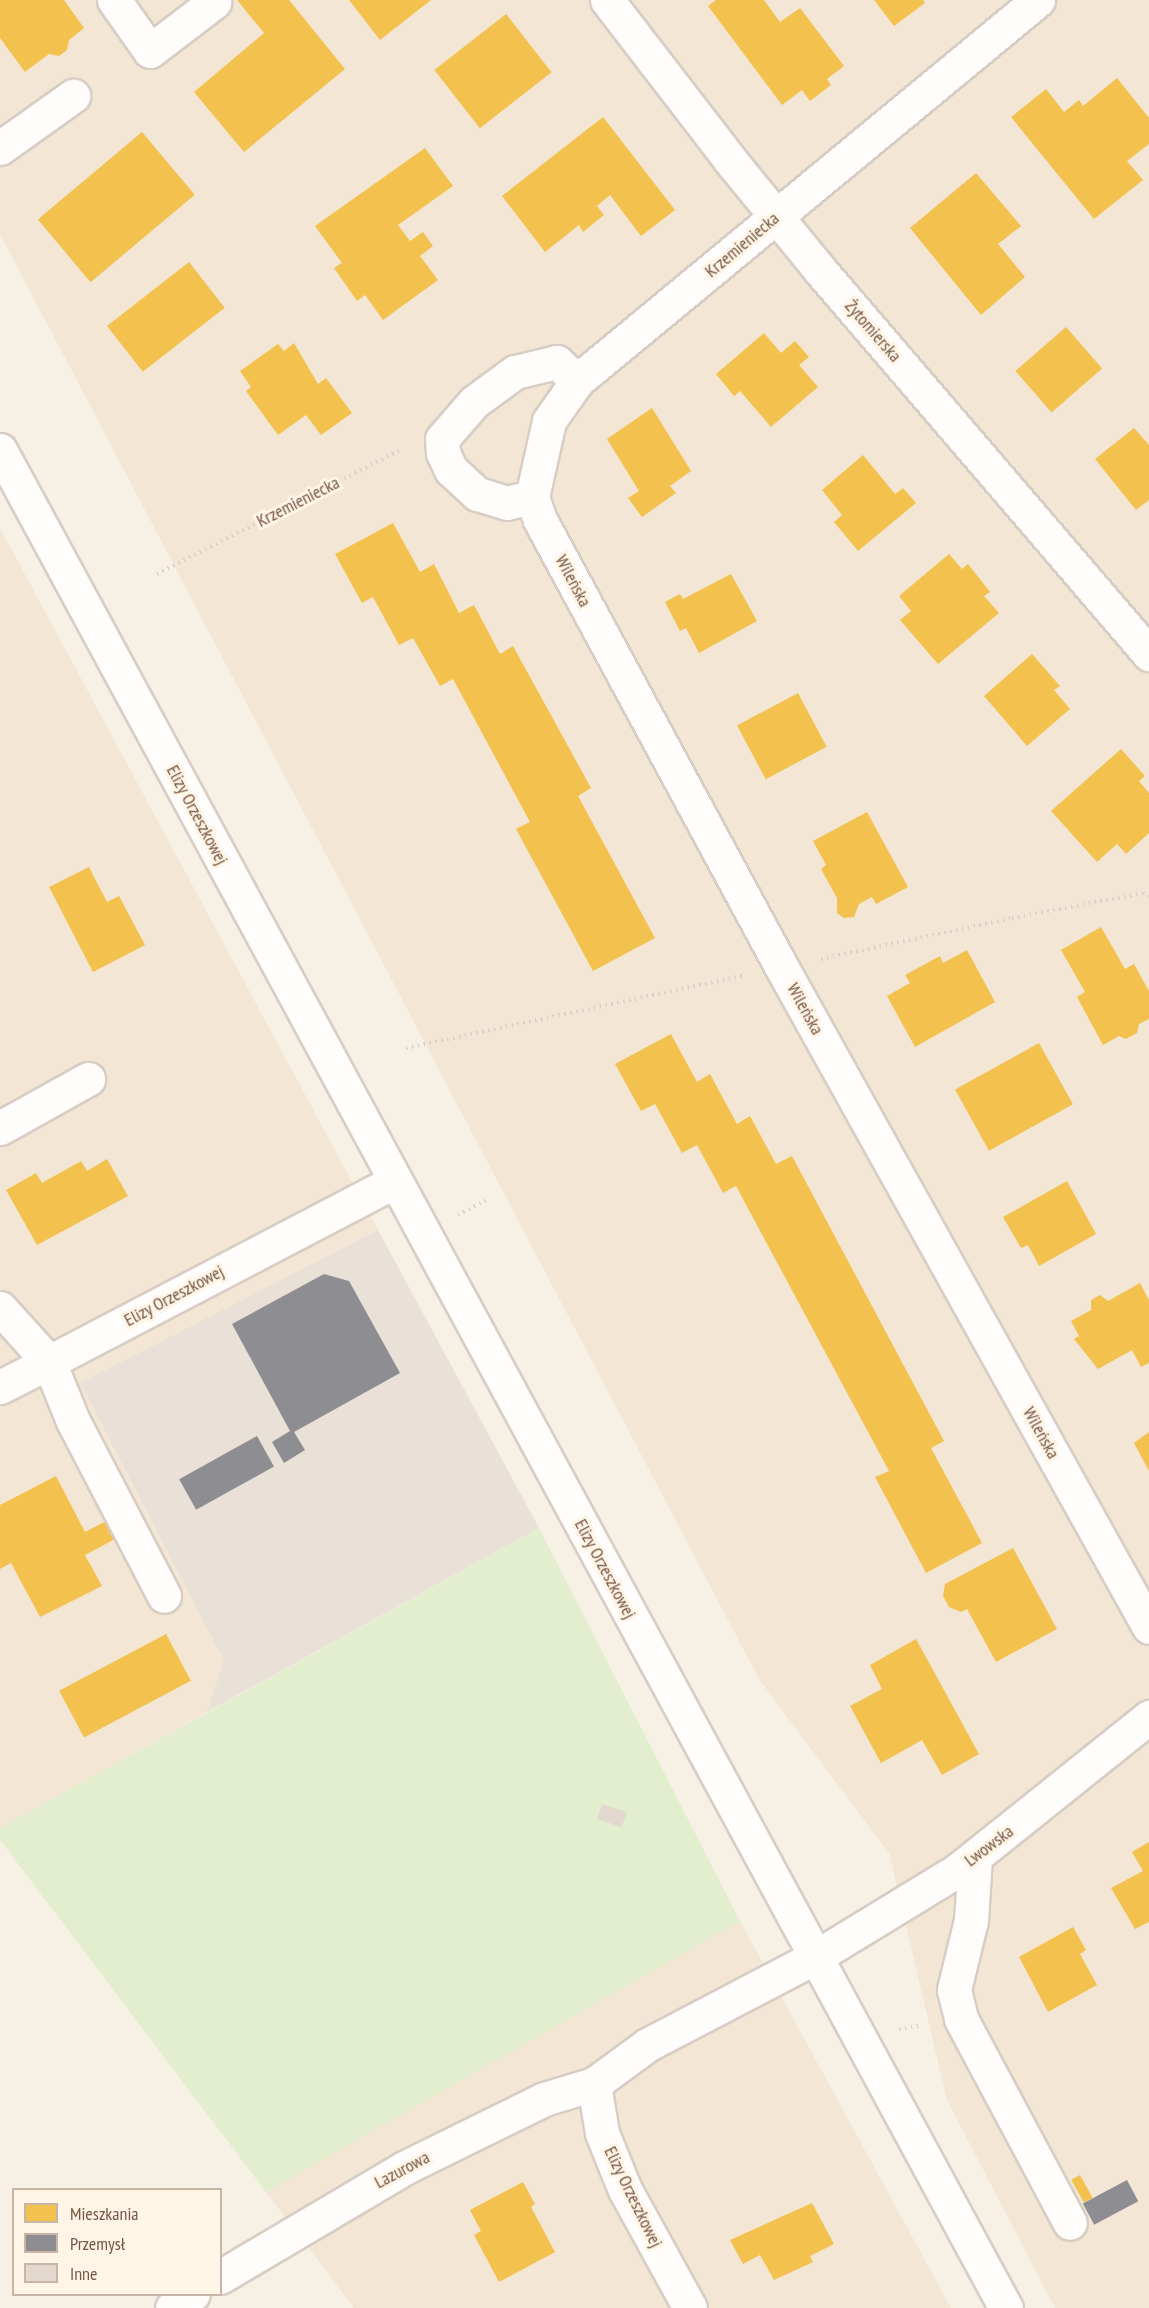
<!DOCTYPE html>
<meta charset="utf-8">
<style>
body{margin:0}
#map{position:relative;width:1149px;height:2308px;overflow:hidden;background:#f7f0e5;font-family:"PT Sans Narrow",sans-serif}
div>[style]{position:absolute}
.residential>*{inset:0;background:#f3e6d4}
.industrial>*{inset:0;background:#e9e0d7}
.green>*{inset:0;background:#e2eece}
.homes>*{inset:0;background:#f2c14e;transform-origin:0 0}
.industry>*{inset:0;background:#8d8d92;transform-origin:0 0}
.building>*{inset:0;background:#e3d8cd;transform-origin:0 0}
.path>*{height:4px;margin-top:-2px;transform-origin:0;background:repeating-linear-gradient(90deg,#dad0ca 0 1.5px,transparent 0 6px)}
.roads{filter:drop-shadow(2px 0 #d8cdc4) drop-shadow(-2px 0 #d8cdc4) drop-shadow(0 2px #d8cdc4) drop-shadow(0 -2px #d8cdc4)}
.minor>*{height:33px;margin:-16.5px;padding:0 16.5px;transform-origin:16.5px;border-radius:16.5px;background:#fefdfb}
span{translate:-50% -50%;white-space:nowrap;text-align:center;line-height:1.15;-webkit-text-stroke:6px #fff5e6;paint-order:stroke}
.street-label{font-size:18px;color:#755645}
.legend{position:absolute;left:12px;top:2188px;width:210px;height:108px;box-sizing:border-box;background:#fff5e6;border:2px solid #c8b5a6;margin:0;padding:8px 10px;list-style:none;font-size:18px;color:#755645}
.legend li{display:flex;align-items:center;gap:12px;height:30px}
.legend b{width:30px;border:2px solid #c8b5a6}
</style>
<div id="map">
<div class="residential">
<div style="clip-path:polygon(0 0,1149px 0,1149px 2308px,1055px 2308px,947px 2100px,889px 1853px,759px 1679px,0 234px)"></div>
<div style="clip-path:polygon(0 528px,378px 1230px,80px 1383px,224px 1661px,207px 1712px,0 1828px)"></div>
<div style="clip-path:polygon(740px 1921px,951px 2308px,354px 2308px,266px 2192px)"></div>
</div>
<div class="industrial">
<div style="clip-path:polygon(378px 1230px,539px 1528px,207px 1712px,224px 1661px,80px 1383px)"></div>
</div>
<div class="green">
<div style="clip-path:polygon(539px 1528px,740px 1921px,266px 2192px,0 1840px,0 1828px)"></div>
</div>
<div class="homes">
<div style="clip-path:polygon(0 0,64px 0,84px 28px,69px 40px,67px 50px,59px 56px,49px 54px,25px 72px,0 38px)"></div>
<div style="clip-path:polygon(237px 0,289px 0,345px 69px,244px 152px,194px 92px,264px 33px)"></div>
<div style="clip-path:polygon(349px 0,431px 0,380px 40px)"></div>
<div style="clip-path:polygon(716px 0,764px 0,780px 22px,800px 8px,844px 66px,827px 79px,831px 85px,810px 101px,802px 90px,782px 105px,708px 6px)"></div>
<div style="clip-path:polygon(874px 0,923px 0,925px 3px,894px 26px)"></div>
<div style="left:506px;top:14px;width:74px;height:91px;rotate:52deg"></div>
<div style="clip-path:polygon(1117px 78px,1149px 118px,1149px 144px,1127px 161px,1143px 180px,1094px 219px,1011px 117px,1046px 89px,1064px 112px,1079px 100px,1083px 106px)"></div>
<div style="clip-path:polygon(603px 117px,675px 210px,641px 236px,610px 195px,597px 206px,604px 215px,583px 232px,579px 225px,545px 252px,502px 196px)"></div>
<div style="left:142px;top:132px;width:82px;height:136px;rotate:50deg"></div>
<div style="clip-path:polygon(425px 148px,453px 186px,398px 225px,410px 241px,423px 232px,433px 246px,420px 256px,438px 280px,383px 320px,365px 295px,357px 301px,334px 268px,342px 263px,315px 226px)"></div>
<div style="clip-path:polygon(976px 173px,1021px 226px,998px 244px,1025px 277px,981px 315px,910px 228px)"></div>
<div style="left:189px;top:262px;width:58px;height:104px;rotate:52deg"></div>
<div style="left:1066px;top:327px;width:55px;height:67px;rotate:49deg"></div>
<div style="clip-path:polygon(764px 333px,781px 353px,795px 341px,809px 357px,799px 365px,818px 387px,771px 427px,740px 391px,734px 396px,716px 374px)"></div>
<div style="clip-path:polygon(294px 343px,318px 384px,326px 378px,352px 413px,321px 435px,306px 415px,278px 435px,246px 391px,251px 387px,240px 371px,278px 344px,284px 351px)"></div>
<div style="clip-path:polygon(652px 408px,691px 471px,670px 486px,676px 493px,642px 517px,628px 498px,639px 491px,607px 439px)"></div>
<div style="clip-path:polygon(1134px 428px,1149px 445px,1149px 500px,1136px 510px,1095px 459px)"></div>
<div style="clip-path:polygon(863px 455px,895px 494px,903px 488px,916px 503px,858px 551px,834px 522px,842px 515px,822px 490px)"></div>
<div style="clip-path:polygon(393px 523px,420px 572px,434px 564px,459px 613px,474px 605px,500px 654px,513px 646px,591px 788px,578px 796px,655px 938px,593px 971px,516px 829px,530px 822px,453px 679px,440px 686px,413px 638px,399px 645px,373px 597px,362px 603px,335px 554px)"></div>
<div style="clip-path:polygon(949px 554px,962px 569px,968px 564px,990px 592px,984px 596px,999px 613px,938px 664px,900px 620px,911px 611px,899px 596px)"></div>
<div style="clip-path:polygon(731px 574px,757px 621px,699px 653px,686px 628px,680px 631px,665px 602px,680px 594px,683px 599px)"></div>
<div style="clip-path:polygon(1032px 654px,1060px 686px,1054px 690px,1070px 709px,1027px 746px,984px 696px)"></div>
<div style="left:798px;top:693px;width:61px;height:69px;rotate:62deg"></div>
<div style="clip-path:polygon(1121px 749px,1145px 776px,1139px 781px,1149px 793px,1149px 833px,1126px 854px,1117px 844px,1097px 862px,1051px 811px)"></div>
<div style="clip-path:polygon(867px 812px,908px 887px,876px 904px,872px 897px,859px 904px,854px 917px,844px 918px,837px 913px,837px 898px,821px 869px,826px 865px,813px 841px)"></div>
<div style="clip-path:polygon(89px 867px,107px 902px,119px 896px,145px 945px,93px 972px,49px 887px)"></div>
<div style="clip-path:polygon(1101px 927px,1125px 969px,1134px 964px,1149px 991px,1149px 1019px,1139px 1024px,1137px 1033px,1126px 1039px,1119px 1036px,1103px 1045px,1077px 997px,1085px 992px,1061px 950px)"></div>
<div style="clip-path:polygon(967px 950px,995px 1002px,915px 1047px,887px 996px,910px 983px,905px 975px,940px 956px,943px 963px)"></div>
<div style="clip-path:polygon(671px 1034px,697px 1082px,710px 1074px,737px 1124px,750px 1116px,776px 1164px,792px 1156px,944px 1441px,931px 1448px,982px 1543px,926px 1573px,875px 1477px,889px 1471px,736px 1186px,723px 1193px,697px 1145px,682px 1153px,655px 1104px,641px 1111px,615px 1064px)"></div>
<div style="left:1039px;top:1043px;width:70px;height:96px;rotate:61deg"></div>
<div style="clip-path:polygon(107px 1159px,128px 1196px,37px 1245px,6px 1190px,36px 1173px,42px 1183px,81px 1161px,87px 1171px)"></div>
<div style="clip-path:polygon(1067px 1181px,1096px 1234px,1039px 1266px,1028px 1245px,1021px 1248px,1003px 1217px)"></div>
<div style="clip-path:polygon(1140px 1283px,1149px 1300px,1149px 1363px,1141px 1367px,1132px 1350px,1098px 1369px,1074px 1339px,1079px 1336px,1071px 1321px,1091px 1310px,1091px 1300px,1100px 1295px,1108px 1301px)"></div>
<div style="clip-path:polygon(1149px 1432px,1149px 1471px,1134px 1443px)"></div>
<div style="clip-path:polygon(56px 1476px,85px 1532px,108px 1520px,117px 1538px,85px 1555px,102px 1586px,40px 1617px,11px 1563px,0 1569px,0 1505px)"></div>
<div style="clip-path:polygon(1013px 1548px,1057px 1629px,996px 1662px,967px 1609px,961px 1612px,949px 1607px,943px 1596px,945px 1584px)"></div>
<div style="left:166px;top:1634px;width:53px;height:121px;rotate:62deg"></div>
<div style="clip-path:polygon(916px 1639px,979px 1754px,942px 1775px,922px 1740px,881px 1763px,850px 1706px,882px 1689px,870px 1665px)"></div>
<div style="clip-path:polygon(1149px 1842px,1149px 1922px,1135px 1929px,1111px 1888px,1143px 1871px,1132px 1852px)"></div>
<div style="clip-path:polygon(1073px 1927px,1086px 1950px,1080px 1954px,1097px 1985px,1048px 2012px,1019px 1957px)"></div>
<div style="left:1080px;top:2175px;width:26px;height:10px;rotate:61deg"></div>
<div style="clip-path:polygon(523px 2182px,535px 2204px,531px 2207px,555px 2252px,499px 2282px,474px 2235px,481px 2231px,470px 2210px)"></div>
<div style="clip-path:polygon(812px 2203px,834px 2244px,810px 2256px,813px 2262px,774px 2280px,760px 2255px,743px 2264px,730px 2240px)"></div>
</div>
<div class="industry">
<div style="clip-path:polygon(324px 1274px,349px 1281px,400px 1373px,294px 1432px,305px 1450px,284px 1463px,272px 1442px,290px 1431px,232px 1324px)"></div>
<div style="left:257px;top:1436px;width:35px;height:89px;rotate:61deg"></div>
<div style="left:1127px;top:2180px;width:24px;height:50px;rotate:62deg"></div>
</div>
<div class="building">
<div style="left:602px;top:1804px;width:26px;height:16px;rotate:18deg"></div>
</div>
<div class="path">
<div style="left:157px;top:574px;width:275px;rotate:-27deg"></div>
<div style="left:821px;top:959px;width:195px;rotate:-12.1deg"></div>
<div style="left:1012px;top:918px;width:133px;rotate:-10.8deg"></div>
<div style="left:1143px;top:893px;width:7px;rotate:27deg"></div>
<div style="left:406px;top:1048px;width:345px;rotate:-12.1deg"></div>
<div style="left:458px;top:1215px;width:32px;rotate:-28deg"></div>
<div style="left:899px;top:2029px;width:22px;rotate:-10deg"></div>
</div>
<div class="roads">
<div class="minor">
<div style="left:114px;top:0;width:62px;rotate:54.8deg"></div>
<div style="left:150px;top:51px;width:81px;rotate:-37.4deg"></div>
<div style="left:607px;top:0;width:202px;rotate:52.4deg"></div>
<div style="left:730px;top:160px;width:142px;rotate:50.7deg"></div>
<div style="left:820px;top:270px;width:506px;rotate:49.41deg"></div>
<div style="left:1038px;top:0;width:598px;rotate:140.43deg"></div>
<div style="left:577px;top:381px;width:49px;rotate:125deg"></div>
<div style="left:549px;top:421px;width:78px;rotate:102.6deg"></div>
<div style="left:532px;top:497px;width:24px;rotate:71deg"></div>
<div style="left:540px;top:520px;width:509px;rotate:61.62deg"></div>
<div style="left:782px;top:968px;width:754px;rotate:60.89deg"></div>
<div style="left:0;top:148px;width:90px;rotate:-35.5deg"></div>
<div style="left:0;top:450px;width:2113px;rotate:61.57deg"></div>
<div style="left:532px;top:497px;width:26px;rotate:167deg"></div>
<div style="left:507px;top:503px;width:31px;rotate:-163deg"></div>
<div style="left:477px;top:494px;width:35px;rotate:-137deg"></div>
<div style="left:451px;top:470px;width:19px;rotate:-115deg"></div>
<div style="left:443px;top:453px;width:14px;rotate:-94deg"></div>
<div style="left:442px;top:439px;width:49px;rotate:-49.1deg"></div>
<div style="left:474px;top:402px;width:51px;rotate:-36.2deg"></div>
<div style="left:515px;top:372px;width:43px;rotate:-13.4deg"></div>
<div style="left:557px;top:362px;width:28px;rotate:44deg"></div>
<div style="left:0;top:1128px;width:101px;rotate:-29.1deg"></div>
<div style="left:0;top:1308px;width:73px;rotate:47.8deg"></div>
<div style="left:49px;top:1362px;width:390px;rotate:-27.6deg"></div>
<div style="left:0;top:1387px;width:55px;rotate:-27deg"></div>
<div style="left:49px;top:1362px;width:64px;rotate:67.9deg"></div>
<div style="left:73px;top:1421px;width:197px;rotate:62.5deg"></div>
<div style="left:975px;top:1857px;width:63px;rotate:93.6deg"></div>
<div style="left:971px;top:1920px;width:72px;rotate:103.7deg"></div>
<div style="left:954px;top:1990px;width:30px;rotate:76deg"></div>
<div style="left:961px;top:2019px;width:231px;rotate:61.9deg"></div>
<div style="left:220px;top:2277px;width:214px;rotate:-30.6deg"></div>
<div style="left:404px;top:2168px;width:156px;rotate:-26.2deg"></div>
<div style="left:544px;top:2099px;width:52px;rotate:-16.7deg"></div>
<div style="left:172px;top:2308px;width:25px;rotate:-34deg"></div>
<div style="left:690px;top:2308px;width:135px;rotate:-118.8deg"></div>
<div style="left:625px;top:2190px;width:61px;rotate:-112deg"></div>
<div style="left:602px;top:2133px;width:50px;rotate:-99.3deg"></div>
<div style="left:594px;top:2084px;width:66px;rotate:-36.3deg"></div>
<div style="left:647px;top:2045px;width:192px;rotate:-27.6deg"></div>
<div style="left:817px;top:1956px;width:165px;rotate:-31.4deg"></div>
<div style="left:958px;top:1870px;width:245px;rotate:-38.7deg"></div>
</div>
</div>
<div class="street-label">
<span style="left:742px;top:245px;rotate:-40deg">Krzemieniecka</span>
<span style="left:873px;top:331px;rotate:49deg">Żytomierska</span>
<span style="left:298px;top:502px;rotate:-27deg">Krzemieniecka</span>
<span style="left:573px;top:581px;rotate:62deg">Wileńska</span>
<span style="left:197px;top:815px;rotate:62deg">Elizy Orzeszkowej</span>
<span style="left:805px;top:1009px;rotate:61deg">Wileńska</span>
<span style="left:174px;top:1296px;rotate:-28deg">Elizy Orzeszkowej</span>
<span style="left:1041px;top:1433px;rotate:61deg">Wileńska</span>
<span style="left:605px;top:1569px;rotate:62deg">Elizy Orzeszkowej</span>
<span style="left:989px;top:1846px;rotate:-37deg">Lwowska</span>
<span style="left:402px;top:2170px;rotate:-28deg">Lazurowa</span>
<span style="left:633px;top:2197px;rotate:64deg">Elizy Orzeszkowej</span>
</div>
<ul class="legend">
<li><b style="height:16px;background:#f2c14e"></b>Mieszkania</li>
<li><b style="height:16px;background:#8d8d92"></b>Przemysł</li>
<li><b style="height:16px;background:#e3d8cd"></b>Inne</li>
</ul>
</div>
